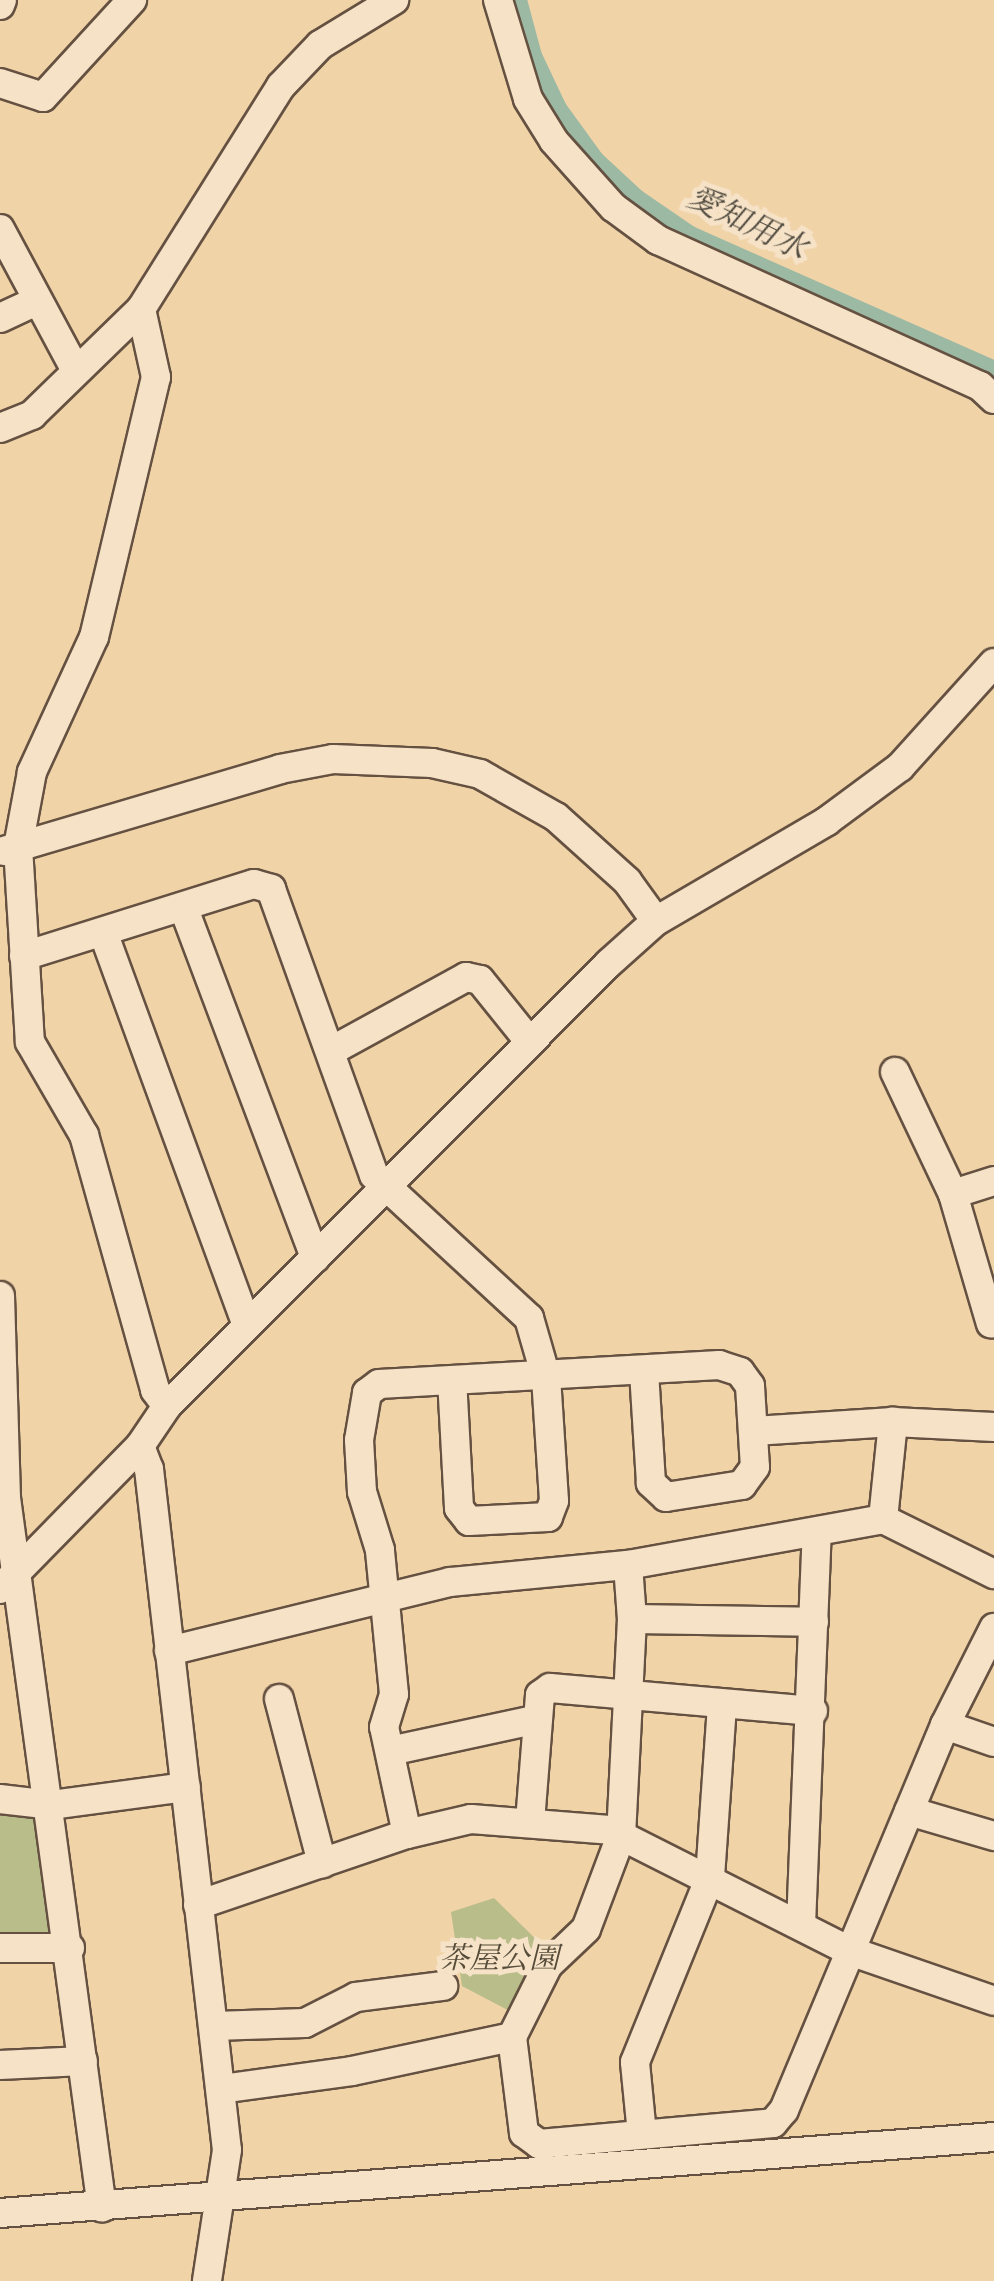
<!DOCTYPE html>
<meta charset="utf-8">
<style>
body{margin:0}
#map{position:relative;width:994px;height:2281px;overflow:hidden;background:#f1d3a8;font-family:"IM FELL English","Noto Serif JP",serif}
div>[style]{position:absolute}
.green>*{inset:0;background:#b8bd89}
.canal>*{height:20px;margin:-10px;padding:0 10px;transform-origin:10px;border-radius:10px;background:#9cb9a3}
.roads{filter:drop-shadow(2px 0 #655141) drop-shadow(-2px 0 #655141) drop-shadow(0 2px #655141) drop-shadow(0 -2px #655141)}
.minor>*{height:28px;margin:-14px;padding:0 14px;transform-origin:14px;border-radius:14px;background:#f6e2c6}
span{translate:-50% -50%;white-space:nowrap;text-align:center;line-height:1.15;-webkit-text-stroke:10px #f6e2c6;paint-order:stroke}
.park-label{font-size:30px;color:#564c3a;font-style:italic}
.water-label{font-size:32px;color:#504b40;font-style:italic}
</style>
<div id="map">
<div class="green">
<div style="clip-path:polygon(0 1806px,35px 1810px,54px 1940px,0 1940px)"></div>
<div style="clip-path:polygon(494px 1898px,548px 1951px,519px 2016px,462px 1986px,451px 1912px)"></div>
</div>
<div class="canal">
<div style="left:517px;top:0;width:58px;rotate:75deg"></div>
<div style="left:532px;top:56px;width:59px;rotate:64.7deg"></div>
<div style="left:557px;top:109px;width:63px;rotate:54deg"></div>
<div style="left:594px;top:160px;width:57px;rotate:42.9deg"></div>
<div style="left:636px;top:199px;width:65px;rotate:34.4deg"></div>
<div style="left:690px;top:236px;width:333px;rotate:23.9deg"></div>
</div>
<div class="roads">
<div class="minor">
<div style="left:498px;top:0;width:103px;rotate:73.1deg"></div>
<div style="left:528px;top:99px;width:49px;rotate:58.2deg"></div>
<div style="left:554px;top:141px;width:89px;rotate:48.2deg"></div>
<div style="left:613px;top:207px;width:56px;rotate:36.3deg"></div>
<div style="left:658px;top:240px;width:354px;rotate:24.4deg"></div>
<div style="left:980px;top:386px;width:19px;rotate:43deg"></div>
<div style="left:0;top:5px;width:5px;rotate:-68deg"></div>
<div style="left:0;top:83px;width:45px;rotate:18deg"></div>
<div style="left:43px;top:97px;width:132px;rotate:-47.5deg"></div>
<div style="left:0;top:229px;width:157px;rotate:61.8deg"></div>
<div style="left:141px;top:309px;width:70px;rotate:77.6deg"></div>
<div style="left:156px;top:377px;width:267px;rotate:103.4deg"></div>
<div style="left:94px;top:637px;width:149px;rotate:114.7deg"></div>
<div style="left:32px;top:772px;width:76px;rotate:100.6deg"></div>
<div style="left:18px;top:847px;width:195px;rotate:86.5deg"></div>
<div style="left:30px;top:1042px;width:108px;rotate:59.9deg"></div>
<div style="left:84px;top:1135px;width:265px;rotate:74.4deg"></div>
<div style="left:155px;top:1390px;width:20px;rotate:53deg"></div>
<div style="left:0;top:318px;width:40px;rotate:-25deg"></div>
<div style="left:0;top:428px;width:35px;rotate:-22deg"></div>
<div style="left:32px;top:415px;width:152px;rotate:-44.2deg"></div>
<div style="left:141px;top:309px;width:263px;rotate:-57.9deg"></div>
<div style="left:281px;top:86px;width:57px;rotate:-46.4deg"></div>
<div style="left:320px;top:45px;width:87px;rotate:-31.3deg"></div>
<div style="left:4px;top:851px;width:288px;rotate:-16.5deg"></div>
<div style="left:280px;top:769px;width:54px;rotate:-10.7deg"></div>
<div style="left:333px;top:759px;width:99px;rotate:2.3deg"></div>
<div style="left:432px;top:763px;width:49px;rotate:12.9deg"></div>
<div style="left:480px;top:774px;width:87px;rotate:29.5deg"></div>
<div style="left:556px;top:817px;width:96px;rotate:42deg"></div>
<div style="left:627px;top:881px;width:49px;rotate:54.1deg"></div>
<div style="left:184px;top:909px;width:373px;rotate:69.4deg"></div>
<div style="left:103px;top:932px;width:419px;rotate:69.9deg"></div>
<div style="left:24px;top:956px;width:241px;rotate:-17.4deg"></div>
<div style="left:254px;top:884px;width:18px;rotate:16deg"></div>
<div style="left:271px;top:889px;width:304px;rotate:70.2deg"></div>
<div style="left:374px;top:1175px;width:211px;rotate:42.7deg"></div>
<div style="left:529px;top:1318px;width:61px;rotate:73.9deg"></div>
<div style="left:546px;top:1377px;width:124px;rotate:86.3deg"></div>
<div style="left:554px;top:1501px;width:17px;rotate:111deg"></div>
<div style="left:548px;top:1517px;width:79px;rotate:177.1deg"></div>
<div style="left:469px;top:1521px;width:16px;rotate:-128deg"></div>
<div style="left:459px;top:1508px;width:128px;rotate:-93.1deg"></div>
<div style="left:331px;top:1051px;width:154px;rotate:-28.7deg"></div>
<div style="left:466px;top:977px;width:14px;rotate:12deg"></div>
<div style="left:480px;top:980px;width:78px;rotate:51.2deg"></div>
<div style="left:895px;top:1072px;width:135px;rotate:64.6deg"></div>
<div style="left:953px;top:1194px;width:135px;rotate:73.7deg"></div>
<div style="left:953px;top:1194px;width:43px;rotate:-17.6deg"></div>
<div style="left:0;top:1296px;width:202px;rotate:88.3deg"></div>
<div style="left:6px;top:1498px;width:716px;rotate:82.3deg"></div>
<div style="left:754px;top:1431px;width:139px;rotate:-3.7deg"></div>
<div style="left:893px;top:1422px;width:101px;rotate:2.8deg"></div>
<div style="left:140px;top:1446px;width:25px;rotate:69deg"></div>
<div style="left:149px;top:1469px;width:685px;rotate:83.47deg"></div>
<div style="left:227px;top:2150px;width:133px;rotate:98.7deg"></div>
<div style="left:883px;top:1519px;width:98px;rotate:-84.1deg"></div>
<div style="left:628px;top:1565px;width:54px;rotate:85.8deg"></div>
<div style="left:632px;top:1619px;width:217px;rotate:92.9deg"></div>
<div style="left:621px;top:1836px;width:99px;rotate:110.6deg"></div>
<div style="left:586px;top:1929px;width:52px;rotate:136.5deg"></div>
<div style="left:548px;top:1965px;width:80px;rotate:116.6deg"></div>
<div style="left:512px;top:2037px;width:97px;rotate:82.9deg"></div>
<div style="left:524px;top:2133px;width:19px;rotate:36deg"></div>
<div style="left:539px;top:2144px;width:235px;rotate:-5.1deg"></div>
<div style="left:773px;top:2123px;width:17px;rotate:-50deg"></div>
<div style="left:784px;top:2110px;width:417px;rotate:-67.3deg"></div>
<div style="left:945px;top:1725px;width:109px;rotate:-63.2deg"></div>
<div style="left:0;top:1589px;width:200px;rotate:-45.6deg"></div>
<div style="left:140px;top:1446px;width:48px;rotate:-56deg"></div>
<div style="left:167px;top:1406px;width:626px;rotate:-45.06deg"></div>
<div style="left:609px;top:963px;width:63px;rotate:-41.8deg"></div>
<div style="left:656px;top:921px;width:198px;rotate:-30.3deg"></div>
<div style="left:827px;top:821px;width:91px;rotate:-36.5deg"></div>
<div style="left:900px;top:767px;width:140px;rotate:-47.9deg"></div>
<div style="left:632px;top:1619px;width:182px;rotate:0.9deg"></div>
<div style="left:169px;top:1651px;width:289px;rotate:-13.8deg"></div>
<div style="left:450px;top:1582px;width:179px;rotate:-5.5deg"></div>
<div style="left:628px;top:1565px;width:259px;rotate:-10.2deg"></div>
<div style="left:883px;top:1519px;width:124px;rotate:26.4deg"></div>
<div style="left:279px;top:1699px;width:170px;rotate:75.3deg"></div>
<div style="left:945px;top:1725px;width:52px;rotate:19.1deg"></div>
<div style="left:390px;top:1751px;width:151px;rotate:-12.2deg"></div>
<div style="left:0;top:1799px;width:51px;rotate:6.7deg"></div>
<div style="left:51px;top:1805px;width:136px;rotate:-7.6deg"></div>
<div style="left:909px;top:1811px;width:89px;rotate:16.4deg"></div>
<div style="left:530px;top:1822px;width:127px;rotate:-85.5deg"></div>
<div style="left:540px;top:1695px;width:12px;rotate:-35deg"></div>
<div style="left:550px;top:1688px;width:264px;rotate:5deg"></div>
<div style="left:407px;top:1834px;width:109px;rotate:-102.1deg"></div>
<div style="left:384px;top:1727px;width:34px;rotate:-73deg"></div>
<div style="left:394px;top:1694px;width:145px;rotate:-95.6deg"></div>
<div style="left:380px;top:1550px;width:61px;rotate:-107.2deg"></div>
<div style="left:362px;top:1492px;width:52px;rotate:-93.3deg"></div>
<div style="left:359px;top:1440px;width:48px;rotate:-80.3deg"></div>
<div style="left:367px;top:1393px;width:15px;rotate:-37deg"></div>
<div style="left:379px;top:1384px;width:341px;rotate:-3.2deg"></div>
<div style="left:719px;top:1365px;width:22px;rotate:18deg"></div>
<div style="left:740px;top:1372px;width:17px;rotate:54deg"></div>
<div style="left:750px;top:1386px;width:81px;rotate:86.5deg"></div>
<div style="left:755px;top:1467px;width:22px;rotate:126deg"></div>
<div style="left:742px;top:1485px;width:77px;rotate:171deg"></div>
<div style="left:666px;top:1497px;width:21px;rotate:-137deg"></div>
<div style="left:651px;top:1483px;width:111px;rotate:-93.6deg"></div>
<div style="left:198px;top:1905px;width:221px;rotate:-18.8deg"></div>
<div style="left:407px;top:1834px;width:66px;rotate:-13.2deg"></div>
<div style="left:471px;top:1819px;width:139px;rotate:4.5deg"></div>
<div style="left:610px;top:1830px;width:269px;rotate:26.8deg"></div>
<div style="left:850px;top:1951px;width:152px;rotate:19.1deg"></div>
<div style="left:801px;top:1925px;width:391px;rotate:-87.7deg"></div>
<div style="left:0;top:1948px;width:70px"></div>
<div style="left:214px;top:2026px;width:91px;rotate:-1.9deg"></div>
<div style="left:305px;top:2023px;width:57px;rotate:-27deg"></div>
<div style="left:356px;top:1997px;width:88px;rotate:-7.2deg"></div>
<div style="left:0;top:2065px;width:83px;rotate:-2.8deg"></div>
<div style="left:221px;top:2089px;width:132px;rotate:-7.8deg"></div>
<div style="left:352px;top:2071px;width:164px;rotate:-12deg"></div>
<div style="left:642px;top:2134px;width:72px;rotate:-95.6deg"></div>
<div style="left:635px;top:2062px;width:200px;rotate:-67.9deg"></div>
<div style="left:710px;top:1877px;width:170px;rotate:-86deg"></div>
<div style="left:0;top:2213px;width:997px;rotate:-4.37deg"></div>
</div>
</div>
<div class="park-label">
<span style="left:499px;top:1960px">茶屋公園</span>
</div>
<div class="water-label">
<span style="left:746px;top:225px;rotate:26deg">愛知用水</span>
</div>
</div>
